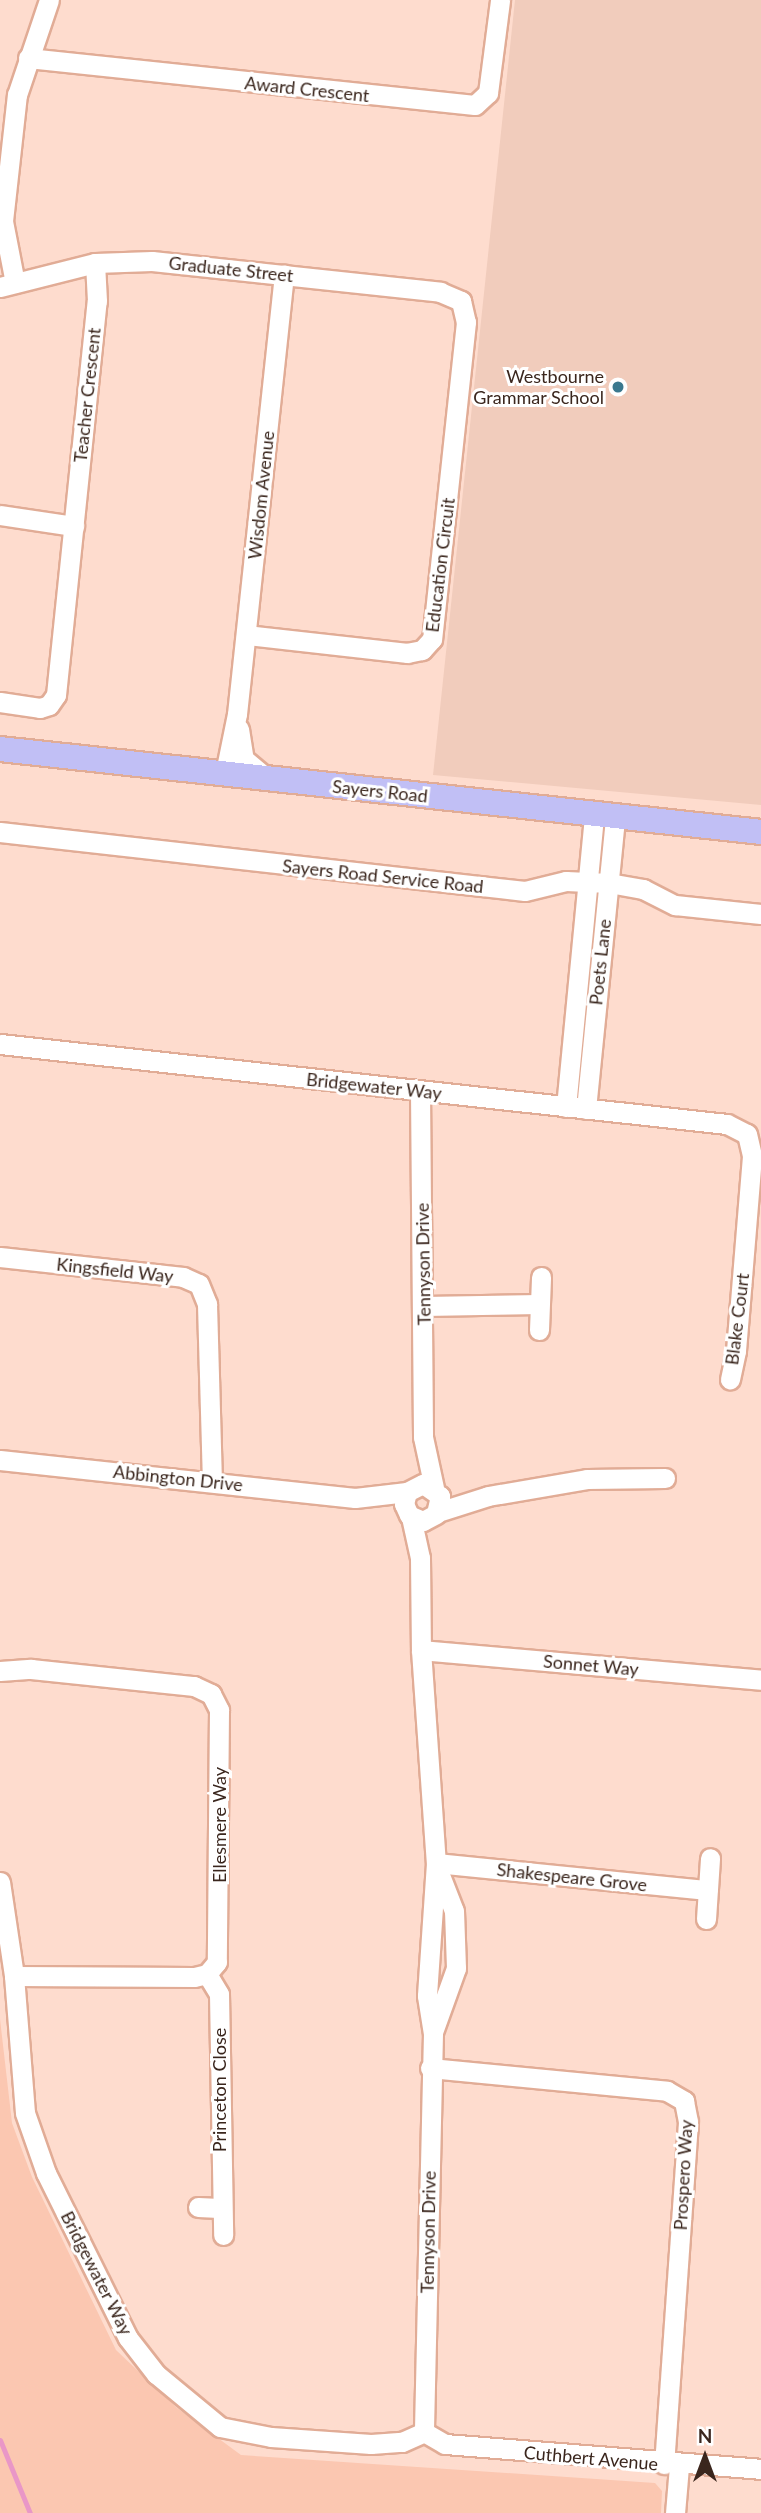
<!DOCTYPE html>
<style>
body{margin:0}
#map{position:relative;width:761px;height:2513px;overflow:hidden;background:#fedcce;font-family:Lato,sans-serif}
div>[style]{position:absolute}
.built>*{inset:0;background:#f1ccbc}
.green>*{inset:0;background:#fbc7b1}
.stream>*{height:5px;margin:-2.5px;padding:0 2.5px;transform-origin:2.5px;border-radius:2.5px;background:#e997c7}
.roads{filter:drop-shadow(2px 0 #e1ac96) drop-shadow(-2px 0 #e1ac96) drop-shadow(0 2px #e1ac96) drop-shadow(0 -2px #e1ac96)}
.minor>*{height:19px;margin:-9.5px;padding:0 9.5px;transform-origin:9.5px;border-radius:9.5px;background:#fff}
.major>*{height:24px;margin:-12px;padding:0 12px;transform-origin:12px;border-radius:12px;background:#c1bff5}
.dots>*{width:19px;height:19px;translate:-50% -50%;box-sizing:border-box;border:4px solid #fff;border-radius:50%}
span{translate:-50% -50%;white-space:nowrap;text-align:center;line-height:1.15;-webkit-text-stroke:6px #fff;paint-order:stroke}
.street-label{font-size:18px;color:#3a261d}
.poi-label{font-size:18px;color:#3a261d}
.right{translate:-100% -50%;text-align:right}
.north{position:absolute;left:670px;top:2422px;width:70px;height:70px;-webkit-text-stroke:5px #fff;paint-order:stroke;rotate:0deg;font-size:19px;font-weight:700;line-height:28px;text-align:center;color:#3a261d}
.north::after{content:'';display:block;margin:auto;width:24px;height:32px;background:#3a261d;clip-path:polygon(50% 0,100% 100%,50% 72%,0 100%)}
</style>
<div id="map">
<div class="built">
<div style="clip-path:polygon(515px 0,761px 0,761px 805px,433px 775px)"></div>
</div>
<div class="green">
<div style="clip-path:polygon(0 2019px,12px 2123px,32px 2177px,116px 2350px,177px 2408px,241px 2455px,655px 2483px,662px 2491px,661px 2513px,0 2513px)"></div>
</div>
<div class="stream">
<div style="left:0;top:2440px;width:79px;rotate:67.7deg"></div>
</div>
<div class="roads">
<div class="minor">
<div style="left:28px;top:58px;width:449px;rotate:6deg"></div>
<div style="left:475px;top:105px;width:18px;rotate:-43deg"></div>
<div style="left:488px;top:93px;width:94px;rotate:-82.6deg"></div>
<div style="left:15px;top:283px;width:63px;rotate:-101deg"></div>
<div style="left:3px;top:221px;width:127px;rotate:-83.7deg"></div>
<div style="left:17px;top:95px;width:100px;rotate:-71.4deg"></div>
<div style="left:0;top:287px;width:98px;rotate:-14.2deg"></div>
<div style="left:95px;top:263px;width:57px;rotate:-2deg"></div>
<div style="left:152px;top:261px;width:290px;rotate:6.1deg"></div>
<div style="left:440px;top:292px;width:23px;rotate:23deg"></div>
<div style="left:461px;top:301px;width:22px;rotate:77deg"></div>
<div style="left:466px;top:322px;width:319px;rotate:96.1deg"></div>
<div style="left:432px;top:639px;width:15px;rotate:132deg"></div>
<div style="left:422px;top:650px;width:15px;rotate:169deg"></div>
<div style="left:407px;top:653px;width:162px;rotate:-173.6deg"></div>
<div style="left:0;top:515px;width:75px;rotate:8.5deg"></div>
<div style="left:0;top:702px;width:40px;rotate:8.5deg"></div>
<div style="left:40px;top:708px;width:9px;rotate:-18deg"></div>
<div style="left:49px;top:705px;width:12px;rotate:-55deg"></div>
<div style="left:56px;top:695px;width:396px;rotate:-84.1deg"></div>
<div style="left:97px;top:301px;width:38px;rotate:-93deg"></div>
<div style="left:239px;top:729px;width:30px;rotate:81deg"></div>
<div style="left:244px;top:759px;width:30px;rotate:40deg"></div>
<div style="left:225px;top:773px;width:60px;rotate:-78.5deg"></div>
<div style="left:237px;top:714px;width:442px;rotate:-83.9deg"></div>
<div style="left:0;top:832px;width:528px;rotate:6.41deg"></div>
<div style="left:525px;top:891px;width:42px;rotate:-13.7deg"></div>
<div style="left:566px;top:881px;width:43px;rotate:2.7deg"></div>
<div style="left:609px;top:883px;width:35px;rotate:10deg"></div>
<div style="left:643px;top:889px;width:36px;rotate:27deg"></div>
<div style="left:675px;top:905px;width:86px;rotate:6deg"></div>
<div style="left:0;top:1044px;width:731px;rotate:6.28deg"></div>
<div style="left:727px;top:1124px;width:22px;rotate:27deg"></div>
<div style="left:747px;top:1134px;width:23px;rotate:77deg"></div>
<div style="left:752px;top:1156px;width:196px;rotate:94.7deg"></div>
<div style="left:736px;top:1351px;width:29px;rotate:102deg"></div>
<div style="left:420px;top:1091px;width:346px;rotate:89.5deg"></div>
<div style="left:423px;top:1437px;width:52px;rotate:77.8deg"></div>
<div style="left:566px;top:1107px;width:294px;rotate:-84.5deg"></div>
<div style="left:586px;top:1109px;width:294px;rotate:-84.3deg"></div>
<div style="left:0;top:1257px;width:184px;rotate:6.2deg"></div>
<div style="left:183px;top:1277px;width:17px;rotate:24deg"></div>
<div style="left:199px;top:1284px;width:22px;rotate:68deg"></div>
<div style="left:207px;top:1304px;width:177px;rotate:88.4deg"></div>
<div style="left:424px;top:1306px;width:115px;rotate:-1deg"></div>
<div style="left:539px;top:1330px;width:53px;rotate:-87.8deg"></div>
<div style="left:0;top:1460px;width:357px;rotate:6.1deg"></div>
<div style="left:355px;top:1498px;width:52px;rotate:-6.6deg"></div>
<div style="left:407px;top:1492px;width:18px;rotate:-27deg"></div>
<div style="left:423px;top:1484px;width:21px;rotate:35deg"></div>
<div style="left:440px;top:1496px;width:18px;rotate:103deg"></div>
<div style="left:436px;top:1514px;width:15px;rotate:152deg"></div>
<div style="left:423px;top:1521px;width:15px;rotate:-157deg"></div>
<div style="left:409px;top:1515px;width:12px;rotate:-114deg"></div>
<div style="left:404px;top:1504px;width:12px;rotate:-76deg"></div>
<div style="left:438px;top:1512px;width:52px;rotate:-17.7deg"></div>
<div style="left:488px;top:1496px;width:100px;rotate:-9.7deg"></div>
<div style="left:587px;top:1479px;width:78px;rotate:-0.7deg"></div>
<div style="left:411px;top:1517px;width:42px;rotate:77.6deg"></div>
<div style="left:420px;top:1558px;width:92px;rotate:89.4deg"></div>
<div style="left:421px;top:1650px;width:214px;rotate:86deg"></div>
<div style="left:436px;top:1863px;width:133px;rotate:93.9deg"></div>
<div style="left:427px;top:1996px;width:37px;rotate:81deg"></div>
<div style="left:433px;top:2033px;width:399px;rotate:91.3deg"></div>
<div style="left:421px;top:1650px;width:341px;rotate:5deg"></div>
<div style="left:0;top:1671px;width:31px;rotate:-4deg"></div>
<div style="left:31px;top:1669px;width:164px;rotate:6deg"></div>
<div style="left:194px;top:1686px;width:19px;rotate:25deg"></div>
<div style="left:211px;top:1694px;width:18px;rotate:63deg"></div>
<div style="left:219px;top:1710px;width:252px;rotate:90.5deg"></div>
<div style="left:217px;top:1962px;width:16px;rotate:130deg"></div>
<div style="left:207px;top:1974px;width:13px;rotate:167deg"></div>
<div style="left:194px;top:1977px;width:180px;rotate:-179.7deg"></div>
<div style="left:436px;top:1863px;width:273px;rotate:5.7deg"></div>
<div style="left:0;top:1882px;width:95px;rotate:81.5deg"></div>
<div style="left:14px;top:1976px;width:137px;rotate:85.4deg"></div>
<div style="left:25px;top:2113px;width:64px;rotate:70.7deg"></div>
<div style="left:46px;top:2173px;width:184px;rotate:63.6deg"></div>
<div style="left:128px;top:2338px;width:46px;rotate:52.1deg"></div>
<div style="left:156px;top:2374px;width:83px;rotate:39.6deg"></div>
<div style="left:220px;top:2427px;width:52px;rotate:11.1deg"></div>
<div style="left:271px;top:2437px;width:100px;rotate:4deg"></div>
<div style="left:371px;top:2444px;width:31px;rotate:-4deg"></div>
<div style="left:402px;top:2442px;width:24px;rotate:-24deg"></div>
<div style="left:706px;top:1919px;width:61px;rotate:-86.2deg"></div>
<div style="left:207px;top:1974px;width:23px;rotate:59deg"></div>
<div style="left:219px;top:1994px;width:241px;rotate:89deg"></div>
<div style="left:433px;top:2032px;width:68px;rotate:-70.2deg"></div>
<div style="left:456px;top:1968px;width:57px;rotate:-92deg"></div>
<div style="left:454px;top:1911px;width:44px;rotate:-111.3deg"></div>
<div style="left:430px;top:2068px;width:238px;rotate:5.5deg"></div>
<div style="left:667px;top:2091px;width:20px;rotate:30deg"></div>
<div style="left:684px;top:2101px;width:21px;rotate:79deg"></div>
<div style="left:688px;top:2122px;width:343px;rotate:94deg"></div>
<div style="left:198px;top:2207px;width:21px;rotate:3deg"></div>
<div style="left:424px;top:2432px;width:24px;rotate:30deg"></div>
<div style="left:445px;top:2444px;width:317px;rotate:4.5deg"></div>
<div style="left:675px;top:2513px;width:47px;rotate:-85.1deg"></div>
</div>
<div class="major">
<div style="left:0;top:749px;width:766px;rotate:6.22deg"></div>
</div>
</div>
<div class="dots">
<div style="left:618px;top:387px;background:#3b788e"></div>
</div>
<div class="street-label">
<span style="left:307px;top:89px;rotate:6deg">Award Crescent</span>
<span style="left:231px;top:269px;rotate:6deg">Graduate Street</span>
<span style="left:87px;top:395px;rotate:-84deg">Teacher Crescent</span>
<span style="left:261px;top:495px;rotate:-84deg">Wisdom Avenue</span>
<span style="left:440px;top:565px;rotate:-83deg">Education Circuit</span>
<span style="left:380px;top:791px;rotate:6deg">Sayers Road</span>
<span style="left:383px;top:876px;rotate:6deg">Sayers Road Service Road</span>
<span style="left:600px;top:962px;rotate:-84deg">Poets Lane</span>
<span style="left:374px;top:1086px;rotate:6deg">Bridgewater Way</span>
<span style="left:423px;top:1264px;rotate:-91deg">Tennyson Drive</span>
<span style="left:115px;top:1270px;rotate:6deg">Kingsfield Way</span>
<span style="left:737px;top:1319px;rotate:-83deg">Blake Court</span>
<span style="left:178px;top:1478px;rotate:6deg">Abbington Drive</span>
<span style="left:591px;top:1665px;rotate:5deg">Sonnet Way</span>
<span style="left:219px;top:1825px;rotate:-90deg">Ellesmere Way</span>
<span style="left:572px;top:1877px;rotate:6deg">Shakespeare Grove</span>
<span style="left:219px;top:2090px;rotate:-90deg">Princeton Close</span>
<span style="left:683px;top:2175px;rotate:-87deg">Prospero Way</span>
<span style="left:428px;top:2232px;rotate:-89deg">Tennyson Drive</span>
<span style="left:97px;top:2273px;rotate:63deg">Bridgewater Way</span>
<span style="left:591px;top:2458px;rotate:5deg">Cuthbert Avenue</span>
</div>
<div class="poi-label">
<span class="right" style="left:604px;top:387px">Westbourne<br>Grammar School</span>
</div>
<div class="north">N</div>
</div>
